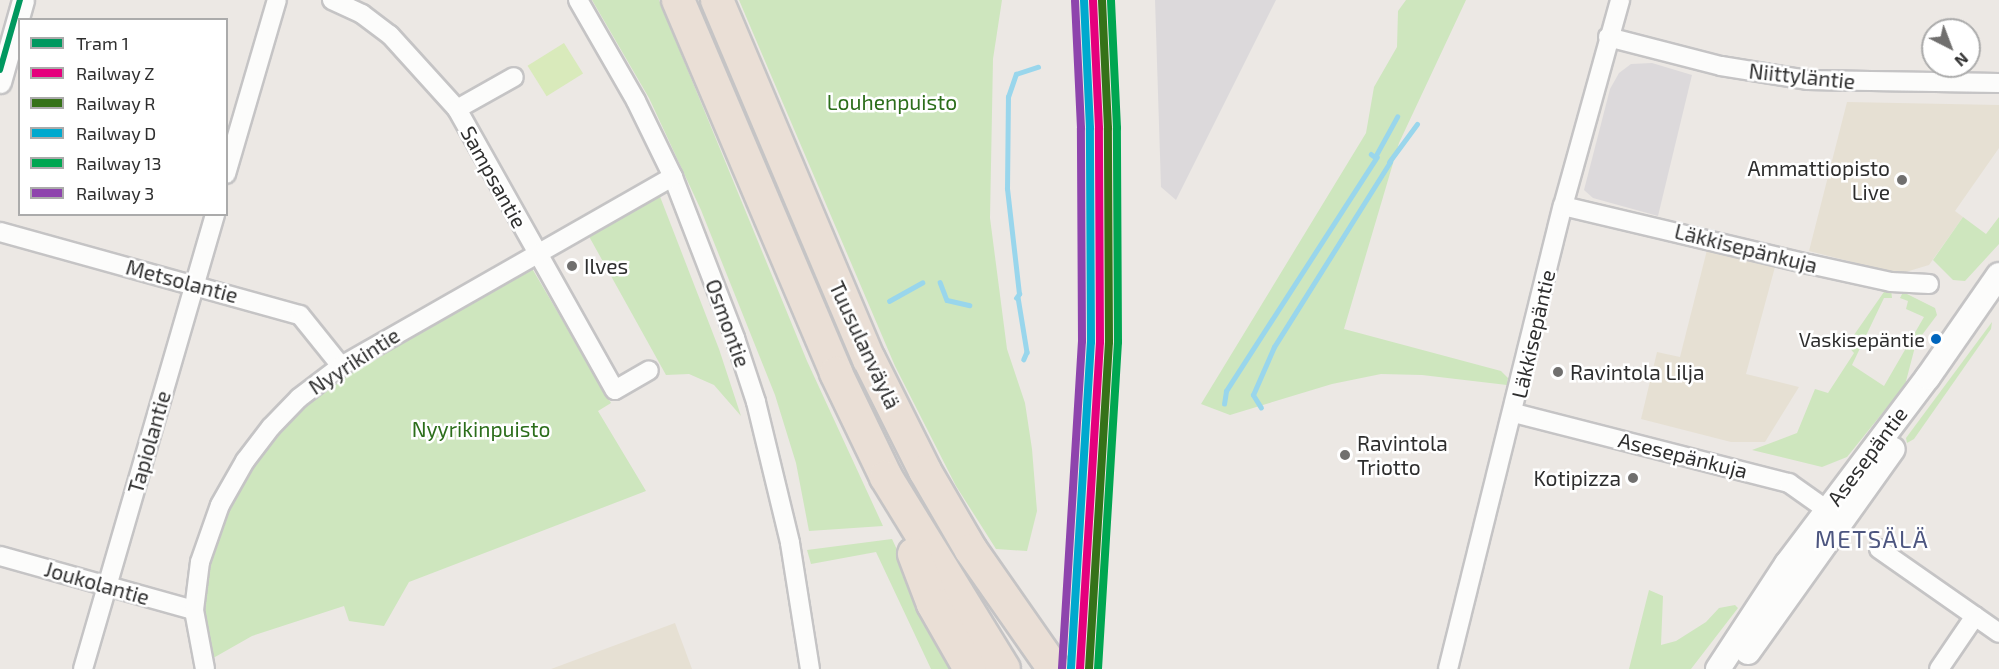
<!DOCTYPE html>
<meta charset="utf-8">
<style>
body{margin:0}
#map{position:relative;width:1999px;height:669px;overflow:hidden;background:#ece8e4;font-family:"Exo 2",sans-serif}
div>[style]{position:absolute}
.industrial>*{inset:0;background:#dcd9db}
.education>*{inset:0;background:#e6e0d3}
.green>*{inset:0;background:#cee6be}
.pitch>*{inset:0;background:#d9eabb;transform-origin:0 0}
.stream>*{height:4.5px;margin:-2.25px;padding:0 2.25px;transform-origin:2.25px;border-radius:2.25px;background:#99d6ec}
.roads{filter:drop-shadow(2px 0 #c5c4c5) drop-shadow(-2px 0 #c5c4c5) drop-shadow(0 2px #c5c4c5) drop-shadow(0 -2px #c5c4c5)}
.minor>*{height:18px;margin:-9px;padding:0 9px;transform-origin:9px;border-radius:9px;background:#fcfcfb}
.tertiary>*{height:21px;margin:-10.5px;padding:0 10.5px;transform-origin:10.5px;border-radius:10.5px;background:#fcfcfb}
.secondary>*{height:24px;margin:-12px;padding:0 12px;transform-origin:12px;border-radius:12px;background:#fcfcfb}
.motorway>*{height:32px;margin:-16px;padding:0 16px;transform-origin:16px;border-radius:16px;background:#eadfd6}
.rail-1>*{height:8px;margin:-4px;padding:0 4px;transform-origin:4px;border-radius:4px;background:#e5007d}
.rail-2>*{height:8px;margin:-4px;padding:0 4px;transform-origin:4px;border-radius:4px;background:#357219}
.rail-3>*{height:8px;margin:-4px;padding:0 4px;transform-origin:4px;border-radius:4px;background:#00a9ce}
.rail-4>*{height:8px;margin:-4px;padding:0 4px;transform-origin:4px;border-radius:4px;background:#00a651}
.rail-5>*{height:8px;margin:-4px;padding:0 4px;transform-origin:4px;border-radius:4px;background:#8e44ad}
.tram-1>*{height:6px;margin:-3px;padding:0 3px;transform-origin:3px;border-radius:3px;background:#00985f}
.dots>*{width:16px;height:16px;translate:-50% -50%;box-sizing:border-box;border:3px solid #fff;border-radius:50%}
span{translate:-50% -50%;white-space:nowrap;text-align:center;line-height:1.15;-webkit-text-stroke:5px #fff;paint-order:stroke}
.bus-label{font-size:20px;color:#2e2e2e}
.right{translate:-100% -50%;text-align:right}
.street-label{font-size:21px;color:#2e2e2e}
.park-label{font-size:21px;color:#2c6e1b}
.poi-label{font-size:21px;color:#2e2e2e}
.left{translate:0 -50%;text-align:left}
.quarter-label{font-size:24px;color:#4d5680;letter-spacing:1.5px}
.legend{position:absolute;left:18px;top:18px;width:210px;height:198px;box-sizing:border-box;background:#fff;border:2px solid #ababab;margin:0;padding:8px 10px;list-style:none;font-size:18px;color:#2e2e2e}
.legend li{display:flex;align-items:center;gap:12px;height:30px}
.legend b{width:30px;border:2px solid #ababab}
.north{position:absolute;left:1921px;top:18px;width:60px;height:60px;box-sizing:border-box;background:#fff;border:2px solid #ababab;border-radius:50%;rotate:138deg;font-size:16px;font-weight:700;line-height:24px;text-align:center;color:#2e2e2e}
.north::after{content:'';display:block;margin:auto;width:21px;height:27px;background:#706f6e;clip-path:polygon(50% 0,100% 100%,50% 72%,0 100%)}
</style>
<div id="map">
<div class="industrial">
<div style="clip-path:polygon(1155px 0,1276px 0,1176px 200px,1161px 187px)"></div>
<div style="clip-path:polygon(1652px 63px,1692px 75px,1658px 216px,1593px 198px,1584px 190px,1610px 89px,1619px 73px,1631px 64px)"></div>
</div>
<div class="education">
<div style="clip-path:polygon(1847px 102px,1999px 105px,1999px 148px,1955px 211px,1963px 217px,1929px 265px,1899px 274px,1809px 251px)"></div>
<div style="clip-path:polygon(1707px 250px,1775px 267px,1746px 374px,1799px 387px,1765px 442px,1731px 442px,1641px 419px,1657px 352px,1680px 357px)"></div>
<div style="clip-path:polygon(675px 623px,692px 669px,551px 669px)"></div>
</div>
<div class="green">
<div style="clip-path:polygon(592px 0,659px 0,807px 361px,883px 526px,809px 531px,796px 463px,775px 395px,701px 210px,649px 98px)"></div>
<div style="clip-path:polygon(739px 0,1002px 0,993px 59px,990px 218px,1007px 349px,1025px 403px,1032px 449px,1037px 511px,1027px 551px,996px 549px,956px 486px,895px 366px)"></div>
<div style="clip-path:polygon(1406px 0,1466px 0,1399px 143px,1344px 329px,1501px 371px,1508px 378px,1507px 385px,1422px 375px,1381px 374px,1332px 384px,1230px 415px,1201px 404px,1366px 133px,1374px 87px,1397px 47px,1398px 11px)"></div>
<div style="clip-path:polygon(659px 194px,719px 349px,741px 416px,714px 385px,689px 374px,666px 375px,586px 231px)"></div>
<div style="clip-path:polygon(1963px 217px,1986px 234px,1999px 217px,1999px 244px,1965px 281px,1953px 280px,1933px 260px)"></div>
<div style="clip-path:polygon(530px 265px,611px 403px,598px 411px,646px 491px,409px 582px,384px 626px,349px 621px,344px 606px,252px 636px,208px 661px,200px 610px,206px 565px,218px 524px,250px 464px,302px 402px)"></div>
<div style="clip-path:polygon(1886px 289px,1891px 289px,1892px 298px,1884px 298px,1852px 365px,1884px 386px,1924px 317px,1906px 309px,1908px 301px,1900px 298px,1903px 292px,1935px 308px,1937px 315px,1916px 343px,1905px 385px,1847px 457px,1822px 467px,1752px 450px,1797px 433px,1815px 389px,1828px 393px,1854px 353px,1847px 345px)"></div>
<div style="clip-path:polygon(1992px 322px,1991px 329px,1914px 439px,1907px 443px,1906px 438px)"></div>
<div style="clip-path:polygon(892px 539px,908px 573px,958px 669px,931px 669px,876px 552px,811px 564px,807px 550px)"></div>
<div style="clip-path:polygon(1649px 590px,1663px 596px,1661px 645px,1676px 641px,1706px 622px,1719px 608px,1735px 605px,1738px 608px,1691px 669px,1629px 669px)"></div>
</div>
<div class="pitch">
<div style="left:564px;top:43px;width:36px;height:43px;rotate:58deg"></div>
</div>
<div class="stream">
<div style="left:1371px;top:154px;width:5px;rotate:37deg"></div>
<div style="left:1375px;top:157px;width:46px;rotate:-61.2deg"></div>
<div style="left:1389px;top:162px;width:47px;rotate:-53.6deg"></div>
<div style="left:940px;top:282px;width:19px;rotate:69deg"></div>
<div style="left:947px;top:300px;width:23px;rotate:13deg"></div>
<div style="left:1018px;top:297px;width:56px;rotate:80.7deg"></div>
<div style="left:1027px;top:352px;width:8px;rotate:113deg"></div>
<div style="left:1016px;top:298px;width:5px;rotate:-53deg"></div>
<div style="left:1019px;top:294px;width:106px;rotate:-96.5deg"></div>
<div style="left:1007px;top:189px;width:92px;rotate:-89.4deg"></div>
<div style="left:1008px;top:97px;width:24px;rotate:-71deg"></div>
<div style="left:1016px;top:74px;width:23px;rotate:-18deg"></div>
<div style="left:889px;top:301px;width:38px;rotate:-29deg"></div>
<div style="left:1224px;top:404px;width:13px;rotate:-81deg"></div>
<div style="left:1226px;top:391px;width:278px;rotate:-57.2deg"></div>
<div style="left:1261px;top:408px;width:15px;rotate:-122deg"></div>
<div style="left:1253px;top:395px;width:52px;rotate:-66.4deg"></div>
<div style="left:1274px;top:347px;width:218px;rotate:-57.9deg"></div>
</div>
<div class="roads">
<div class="minor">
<div style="left:332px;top:0;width:33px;rotate:25deg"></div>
<div style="left:362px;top:14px;width:35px;rotate:37deg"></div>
<div style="left:390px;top:35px;width:100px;rotate:47.8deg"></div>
<div style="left:457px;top:109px;width:322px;rotate:60.7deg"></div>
<div style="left:615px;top:390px;width:39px;rotate:-30deg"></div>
<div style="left:578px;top:0;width:116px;rotate:60.1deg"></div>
<div style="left:636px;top:101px;width:85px;rotate:64deg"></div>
<div style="left:673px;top:177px;width:173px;rotate:68.9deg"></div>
<div style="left:735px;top:338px;width:67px;rotate:71.8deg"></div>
<div style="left:756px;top:402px;width:145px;rotate:76.4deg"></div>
<div style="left:790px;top:543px;width:128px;rotate:81deg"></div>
<div style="left:1608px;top:37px;width:117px;rotate:14.4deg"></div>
<div style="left:1721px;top:66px;width:87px;rotate:9.2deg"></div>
<div style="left:1807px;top:80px;width:192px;rotate:0.9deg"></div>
<div style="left:457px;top:109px;width:65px;rotate:-29.3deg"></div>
<div style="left:226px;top:174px;width:181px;rotate:-73.7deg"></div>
<div style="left:1563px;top:206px;width:253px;rotate:13.3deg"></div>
<div style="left:1809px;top:264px;width:84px;rotate:12.4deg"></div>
<div style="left:1891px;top:282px;width:38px;rotate:3deg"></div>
<div style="left:0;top:232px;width:311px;rotate:15.5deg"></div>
<div style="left:300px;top:315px;width:65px;rotate:51.2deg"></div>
<div style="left:1514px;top:413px;width:284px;rotate:14.3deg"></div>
<div style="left:1789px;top:483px;width:59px;rotate:35.3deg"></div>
<div style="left:1879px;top:549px;width:146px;rotate:35deg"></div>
<div style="left:0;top:556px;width:201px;rotate:15.6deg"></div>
<div style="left:83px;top:669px;width:474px;rotate:-73.8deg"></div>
<div style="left:205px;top:669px;width:60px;rotate:-100.6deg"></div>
<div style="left:194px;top:610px;width:48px;rotate:-82.9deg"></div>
<div style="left:200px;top:562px;width:60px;rotate:-70.7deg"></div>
<div style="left:220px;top:505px;width:51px;rotate:-60.4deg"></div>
<div style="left:245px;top:461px;width:43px;rotate:-52.6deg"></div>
<div style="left:271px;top:427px;width:40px;rotate:-46deg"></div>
<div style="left:299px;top:398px;width:53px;rotate:-37.3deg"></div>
<div style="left:341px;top:366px;width:382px;rotate:-29.7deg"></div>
<div style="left:1448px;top:669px;width:477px;rotate:-76.1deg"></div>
<div style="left:1563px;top:206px;width:214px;rotate:-74.5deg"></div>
<div style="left:1939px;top:669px;width:64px;rotate:-55.8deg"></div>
</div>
<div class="tertiary">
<div style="left:0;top:82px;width:85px;rotate:-74.3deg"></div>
</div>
<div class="secondary">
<div style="left:1748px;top:652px;width:249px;rotate:-54.5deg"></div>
<div style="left:1718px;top:669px;width:126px;rotate:-56.7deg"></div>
<div style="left:1787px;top:564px;width:234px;rotate:-53deg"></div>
<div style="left:1928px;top:377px;width:124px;rotate:-55.2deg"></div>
</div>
<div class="motorway">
<div style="left:678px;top:0;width:405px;rotate:67deg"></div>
<div style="left:836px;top:373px;width:115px;rotate:64.3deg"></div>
<div style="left:886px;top:477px;width:225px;rotate:58.4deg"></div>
<div style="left:717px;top:0;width:390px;rotate:67.1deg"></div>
<div style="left:869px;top:359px;width:125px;rotate:63.4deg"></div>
<div style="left:925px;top:471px;width:91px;rotate:59.8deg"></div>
<div style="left:971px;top:550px;width:145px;rotate:55.1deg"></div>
<div style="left:914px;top:554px;width:53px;rotate:69.2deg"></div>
<div style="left:933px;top:604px;width:75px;rotate:60.4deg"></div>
</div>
</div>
<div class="rail-1">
<div style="left:1080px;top:669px;width:328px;rotate:-86.5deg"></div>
<div style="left:1100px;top:342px;width:214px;rotate:-90.3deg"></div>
<div style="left:1099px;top:128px;width:128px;rotate:-92.7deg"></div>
</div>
<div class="rail-2">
<div style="left:1089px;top:669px;width:328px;rotate:-86.5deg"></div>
<div style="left:1109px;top:342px;width:214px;rotate:-90.3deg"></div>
<div style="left:1108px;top:128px;width:128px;rotate:-92.7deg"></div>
</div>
<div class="rail-3">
<div style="left:1071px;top:668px;width:327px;rotate:-86.5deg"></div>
<div style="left:1091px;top:342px;width:214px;rotate:-90.3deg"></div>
<div style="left:1090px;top:128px;width:128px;rotate:-92.7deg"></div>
</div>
<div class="rail-4">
<div style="left:1098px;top:669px;width:328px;rotate:-86.5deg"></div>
<div style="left:1118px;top:342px;width:214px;rotate:-90.3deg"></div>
<div style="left:1117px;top:128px;width:128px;rotate:-92.7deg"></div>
</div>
<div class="rail-5">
<div style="left:1062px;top:668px;width:328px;rotate:-86.5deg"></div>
<div style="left:1082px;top:341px;width:213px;rotate:-90.3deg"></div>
<div style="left:1081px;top:128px;width:127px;rotate:-92.7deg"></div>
</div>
<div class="tram-1">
<div style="left:0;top:70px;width:73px;rotate:-74.1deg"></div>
</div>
<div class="dots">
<div style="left:1902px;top:180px;background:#706f6e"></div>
<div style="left:572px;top:266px;background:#706f6e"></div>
<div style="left:1936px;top:339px;background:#0065bd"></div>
<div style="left:1558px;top:372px;background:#706f6e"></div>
<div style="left:1345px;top:455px;background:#706f6e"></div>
<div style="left:1633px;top:478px;background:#706f6e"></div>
</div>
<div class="bus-label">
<span class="right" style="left:1925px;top:339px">Vaskisepäntie</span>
</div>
<div class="street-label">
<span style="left:1802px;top:76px;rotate:6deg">Niittyläntie</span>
<span style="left:494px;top:177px;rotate:61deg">Sampsantie</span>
<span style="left:1746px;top:248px;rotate:14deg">Läkkisepänkuja</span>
<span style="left:182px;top:281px;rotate:15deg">Metsolantie</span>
<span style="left:728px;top:323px;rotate:70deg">Osmontie</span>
<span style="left:1533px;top:334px;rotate:-77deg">Läkkisepäntie</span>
<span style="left:865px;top:345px;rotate:65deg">Tuusulanväylä</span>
<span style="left:354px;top:361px;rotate:-33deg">Nyyrikintie</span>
<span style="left:149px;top:442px;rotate:-74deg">Tapiolantie</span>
<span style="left:1683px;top:455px;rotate:14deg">Asesepänkuja</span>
<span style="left:1867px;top:456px;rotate:-53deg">Asesepäntie</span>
<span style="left:97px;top:583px;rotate:16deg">Joukolantie</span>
</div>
<div class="park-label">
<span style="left:892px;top:102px">Louhenpuisto</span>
<span style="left:481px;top:429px">Nyyrikinpuisto</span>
</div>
<div class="poi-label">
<span class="right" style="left:1890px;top:180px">Ammattiopisto<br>Live</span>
<span class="left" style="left:584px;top:266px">Ilves</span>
<span class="left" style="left:1570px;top:372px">Ravintola Lilja</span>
<span class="left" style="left:1357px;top:455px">Ravintola<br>Triotto</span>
<span class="right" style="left:1621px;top:478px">Kotipizza</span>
</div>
<div class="quarter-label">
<span style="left:1872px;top:539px">METSÄLÄ</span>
</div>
<ul class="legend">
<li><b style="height:8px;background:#00985f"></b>Tram 1</li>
<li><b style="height:8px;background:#e5007d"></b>Railway Z</li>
<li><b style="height:8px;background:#357219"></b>Railway R</li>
<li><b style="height:8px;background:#00a9ce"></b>Railway D</li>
<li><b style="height:8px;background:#00a651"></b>Railway 13</li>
<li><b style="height:8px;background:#8e44ad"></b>Railway 3</li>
</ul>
<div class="north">N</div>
</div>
